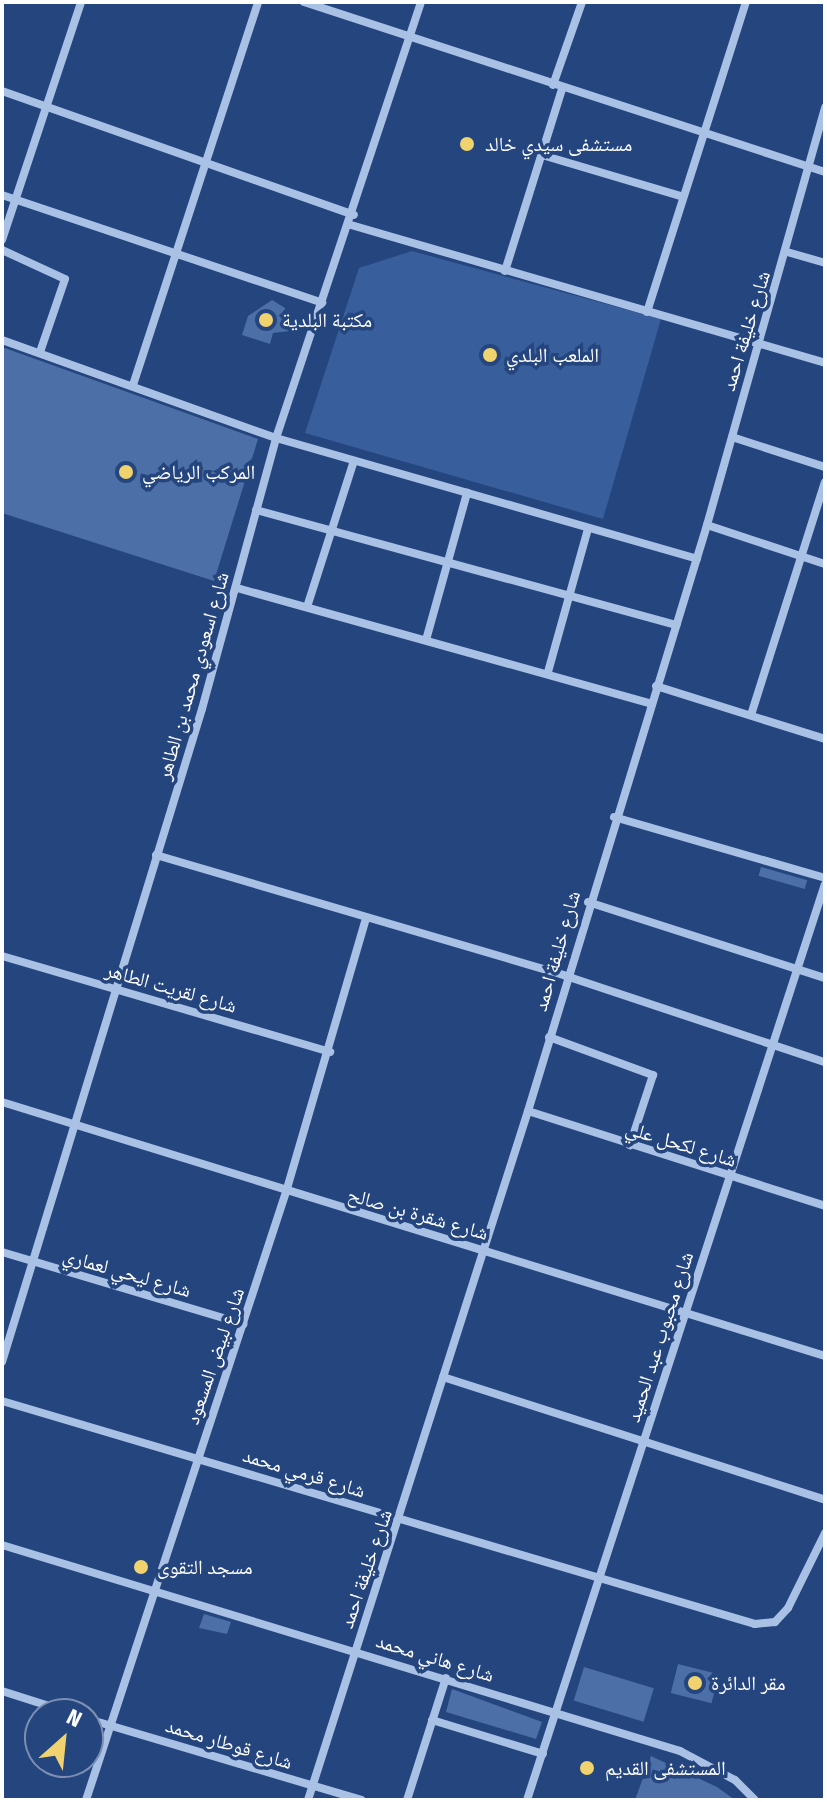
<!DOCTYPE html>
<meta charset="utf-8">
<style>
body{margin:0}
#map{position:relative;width:827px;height:1802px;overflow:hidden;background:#24457e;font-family:"Fira Sans Condensed","Noto Naskh Arabic",sans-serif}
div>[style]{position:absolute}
.green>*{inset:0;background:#385e9b}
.building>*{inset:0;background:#4d6fa7;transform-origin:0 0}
.minor>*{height:8px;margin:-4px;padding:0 4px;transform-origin:4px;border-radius:4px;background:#aac1e6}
.dots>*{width:22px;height:22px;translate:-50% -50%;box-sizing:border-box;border:4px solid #24457e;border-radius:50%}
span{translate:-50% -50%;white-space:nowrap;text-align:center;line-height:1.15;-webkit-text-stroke:7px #24457e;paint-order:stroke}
.poi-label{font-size:20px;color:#fff}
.left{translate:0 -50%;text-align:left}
.street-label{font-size:20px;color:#fff}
.frame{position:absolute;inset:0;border:4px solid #fff;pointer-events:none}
.north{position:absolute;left:24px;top:1698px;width:80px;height:80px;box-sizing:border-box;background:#24457e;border:2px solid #7c8fb2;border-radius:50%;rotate:27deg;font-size:22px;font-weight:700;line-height:32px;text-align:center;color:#fff}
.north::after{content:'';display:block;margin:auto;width:28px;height:36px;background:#f0d36e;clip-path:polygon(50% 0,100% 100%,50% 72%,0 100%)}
</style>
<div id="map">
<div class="green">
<div style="clip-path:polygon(412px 251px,661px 319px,603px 519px,305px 433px,359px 268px)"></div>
</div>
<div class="building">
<div style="clip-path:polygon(272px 300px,285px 308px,289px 331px,273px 333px,270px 344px,242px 335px,248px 316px)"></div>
<div style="clip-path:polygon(2px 347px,258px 439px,214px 581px,2px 513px)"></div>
<div style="left:761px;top:867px;width:48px;height:9px;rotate:16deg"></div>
<div style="clip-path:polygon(204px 1614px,231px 1622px,227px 1634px,199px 1628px)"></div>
<div style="left:678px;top:1664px;width:42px;height:30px;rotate:14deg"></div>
<div style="left:584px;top:1667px;width:73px;height:35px;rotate:17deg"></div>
<div style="clip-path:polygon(452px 1689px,542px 1722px,536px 1739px,446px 1712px)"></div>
<div style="clip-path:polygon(651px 1756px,717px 1787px,735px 1800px,635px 1800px)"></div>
</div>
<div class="minor">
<div style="left:304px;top:2px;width:548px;rotate:18.07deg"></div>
<div style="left:553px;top:85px;width:88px;rotate:-70.7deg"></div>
<div style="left:2px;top:91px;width:373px;rotate:19.4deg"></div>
<div style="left:542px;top:155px;width:144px;rotate:16.5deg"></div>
<div style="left:2px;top:195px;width:338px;rotate:18.6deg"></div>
<div style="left:351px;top:225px;width:494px;rotate:16.2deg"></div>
<div style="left:2px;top:240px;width:251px;rotate:-71.6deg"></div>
<div style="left:2px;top:250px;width:69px;rotate:24.7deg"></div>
<div style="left:65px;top:279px;width:77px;rotate:108.9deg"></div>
<div style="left:787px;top:252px;width:40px;rotate:16deg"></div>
<div style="left:505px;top:271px;width:191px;rotate:-72.6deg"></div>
<div style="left:647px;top:312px;width:325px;rotate:-72.3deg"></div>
<div style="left:2px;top:340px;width:291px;rotate:19.7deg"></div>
<div style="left:276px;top:438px;width:438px;rotate:16deg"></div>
<div style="left:133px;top:385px;width:403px;rotate:-71.9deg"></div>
<div style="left:732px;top:437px;width:98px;rotate:17.9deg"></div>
<div style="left:256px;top:510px;width:436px;rotate:15.3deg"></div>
<div style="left:707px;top:525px;width:124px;rotate:18.3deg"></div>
<div style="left:237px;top:588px;width:428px;rotate:15.6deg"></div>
<div style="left:307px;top:607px;width:153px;rotate:-72.2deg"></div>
<div style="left:426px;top:640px;width:153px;rotate:-74.4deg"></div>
<div style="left:548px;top:672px;width:148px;rotate:-74.4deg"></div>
<div style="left:656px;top:686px;width:177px;rotate:17.4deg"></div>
<div style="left:751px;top:715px;width:244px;rotate:-72.4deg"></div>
<div style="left:614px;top:817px;width:220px;rotate:16.1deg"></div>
<div style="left:156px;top:855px;width:427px;rotate:16.4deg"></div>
<div style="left:566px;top:976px;width:273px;rotate:18.4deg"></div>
<div style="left:588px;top:902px;width:249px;rotate:17.8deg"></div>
<div style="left:2px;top:956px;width:342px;rotate:16.3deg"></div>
<div style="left:549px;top:1037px;width:111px;rotate:20.1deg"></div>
<div style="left:653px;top:1075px;width:74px;rotate:108.2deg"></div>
<div style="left:2px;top:1102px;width:861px;rotate:17.15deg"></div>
<div style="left:528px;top:1111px;width:312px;rotate:17.7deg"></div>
<div style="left:2px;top:1252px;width:252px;rotate:16.6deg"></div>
<div style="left:2px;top:1362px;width:683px;rotate:-72.97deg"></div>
<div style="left:202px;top:709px;width:281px;rotate:-74.7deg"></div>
<div style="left:276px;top:438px;width:459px;rotate:-71.6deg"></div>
<div style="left:443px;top:1377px;width:401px;rotate:17.8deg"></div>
<div style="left:2px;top:1401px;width:785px;rotate:16.5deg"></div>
<div style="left:755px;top:1624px;width:20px;rotate:-6deg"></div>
<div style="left:775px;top:1622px;width:19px;rotate:-47deg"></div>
<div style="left:788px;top:1608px;width:84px;rotate:-63.7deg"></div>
<div style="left:2px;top:1545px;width:709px;rotate:16.9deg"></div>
<div style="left:680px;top:1751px;width:62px;rotate:27.8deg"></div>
<div style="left:735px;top:1780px;width:28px;rotate:45deg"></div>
<div style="left:2px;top:1691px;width:76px;rotate:17.7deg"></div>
<div style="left:88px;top:1719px;width:285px;rotate:16.5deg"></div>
<div style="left:432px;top:1720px;width:116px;rotate:17deg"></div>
<div style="left:86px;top:1800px;width:640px;rotate:-71.79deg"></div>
<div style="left:286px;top:1192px;width:284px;rotate:-73.7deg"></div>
<div style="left:308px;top:1800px;width:723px;rotate:-72.29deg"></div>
<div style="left:528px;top:1111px;width:613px;rotate:-73.01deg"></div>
<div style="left:707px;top:525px;width:434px;rotate:-74.2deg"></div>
<div style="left:407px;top:1800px;width:128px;rotate:-72.3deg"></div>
<div style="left:527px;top:1800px;width:963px;rotate:-71.98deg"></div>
</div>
<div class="dots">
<div style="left:467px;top:144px;background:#f0d36e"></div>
<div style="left:266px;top:320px;background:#f0d36e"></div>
<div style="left:490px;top:355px;background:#f0d36e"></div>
<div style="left:126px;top:472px;background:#f0d36e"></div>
<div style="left:141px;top:1567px;background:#f0d36e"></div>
<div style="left:695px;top:1683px;background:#f0d36e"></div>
<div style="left:587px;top:1768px;background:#f0d36e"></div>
</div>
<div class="poi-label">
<span class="left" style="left:485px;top:144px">مستشفى سيدي خالد</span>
<span class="left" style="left:282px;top:320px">مكتبة البلدية</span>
<span class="left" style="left:506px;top:355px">الملعب البلدي</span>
<span class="left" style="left:142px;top:472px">المركب الرياضي</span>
<span class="left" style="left:157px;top:1567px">مسجد التقوى</span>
<span class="left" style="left:711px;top:1683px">مقر الدائرة</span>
<span class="left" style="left:605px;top:1768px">المستشفى القديم</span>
</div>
<div class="street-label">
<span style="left:746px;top:331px;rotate:-73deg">شارع خليفة احمد</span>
<span style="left:193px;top:676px;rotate:-74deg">شارع اسعودي محمد بن الطاهر</span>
<span style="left:557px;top:951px;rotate:-74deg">شارع خليفة احمد</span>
<span style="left:171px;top:988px;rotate:16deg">شارع لقريت الطاهر</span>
<span style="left:681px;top:1144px;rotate:17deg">شارع لكحل علي</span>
<span style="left:418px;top:1214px;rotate:16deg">شارع شقرة بن صالح</span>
<span style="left:127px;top:1273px;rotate:16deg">شارع ليحي لعماري</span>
<span style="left:660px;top:1337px;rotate:-72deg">شارع محبوب عبد الحميد</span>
<span style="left:215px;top:1356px;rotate:-71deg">شارع لبيض المسعود</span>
<span style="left:304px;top:1473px;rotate:17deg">شارع قرمي محمد</span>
<span style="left:366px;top:1569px;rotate:-71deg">شارع خليفة احمد</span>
<span style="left:435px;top:1658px;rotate:17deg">شارع هاني محمد</span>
<span style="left:229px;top:1744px;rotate:17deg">شارع قوطار محمد</span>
</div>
<div class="frame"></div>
<div class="north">N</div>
</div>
